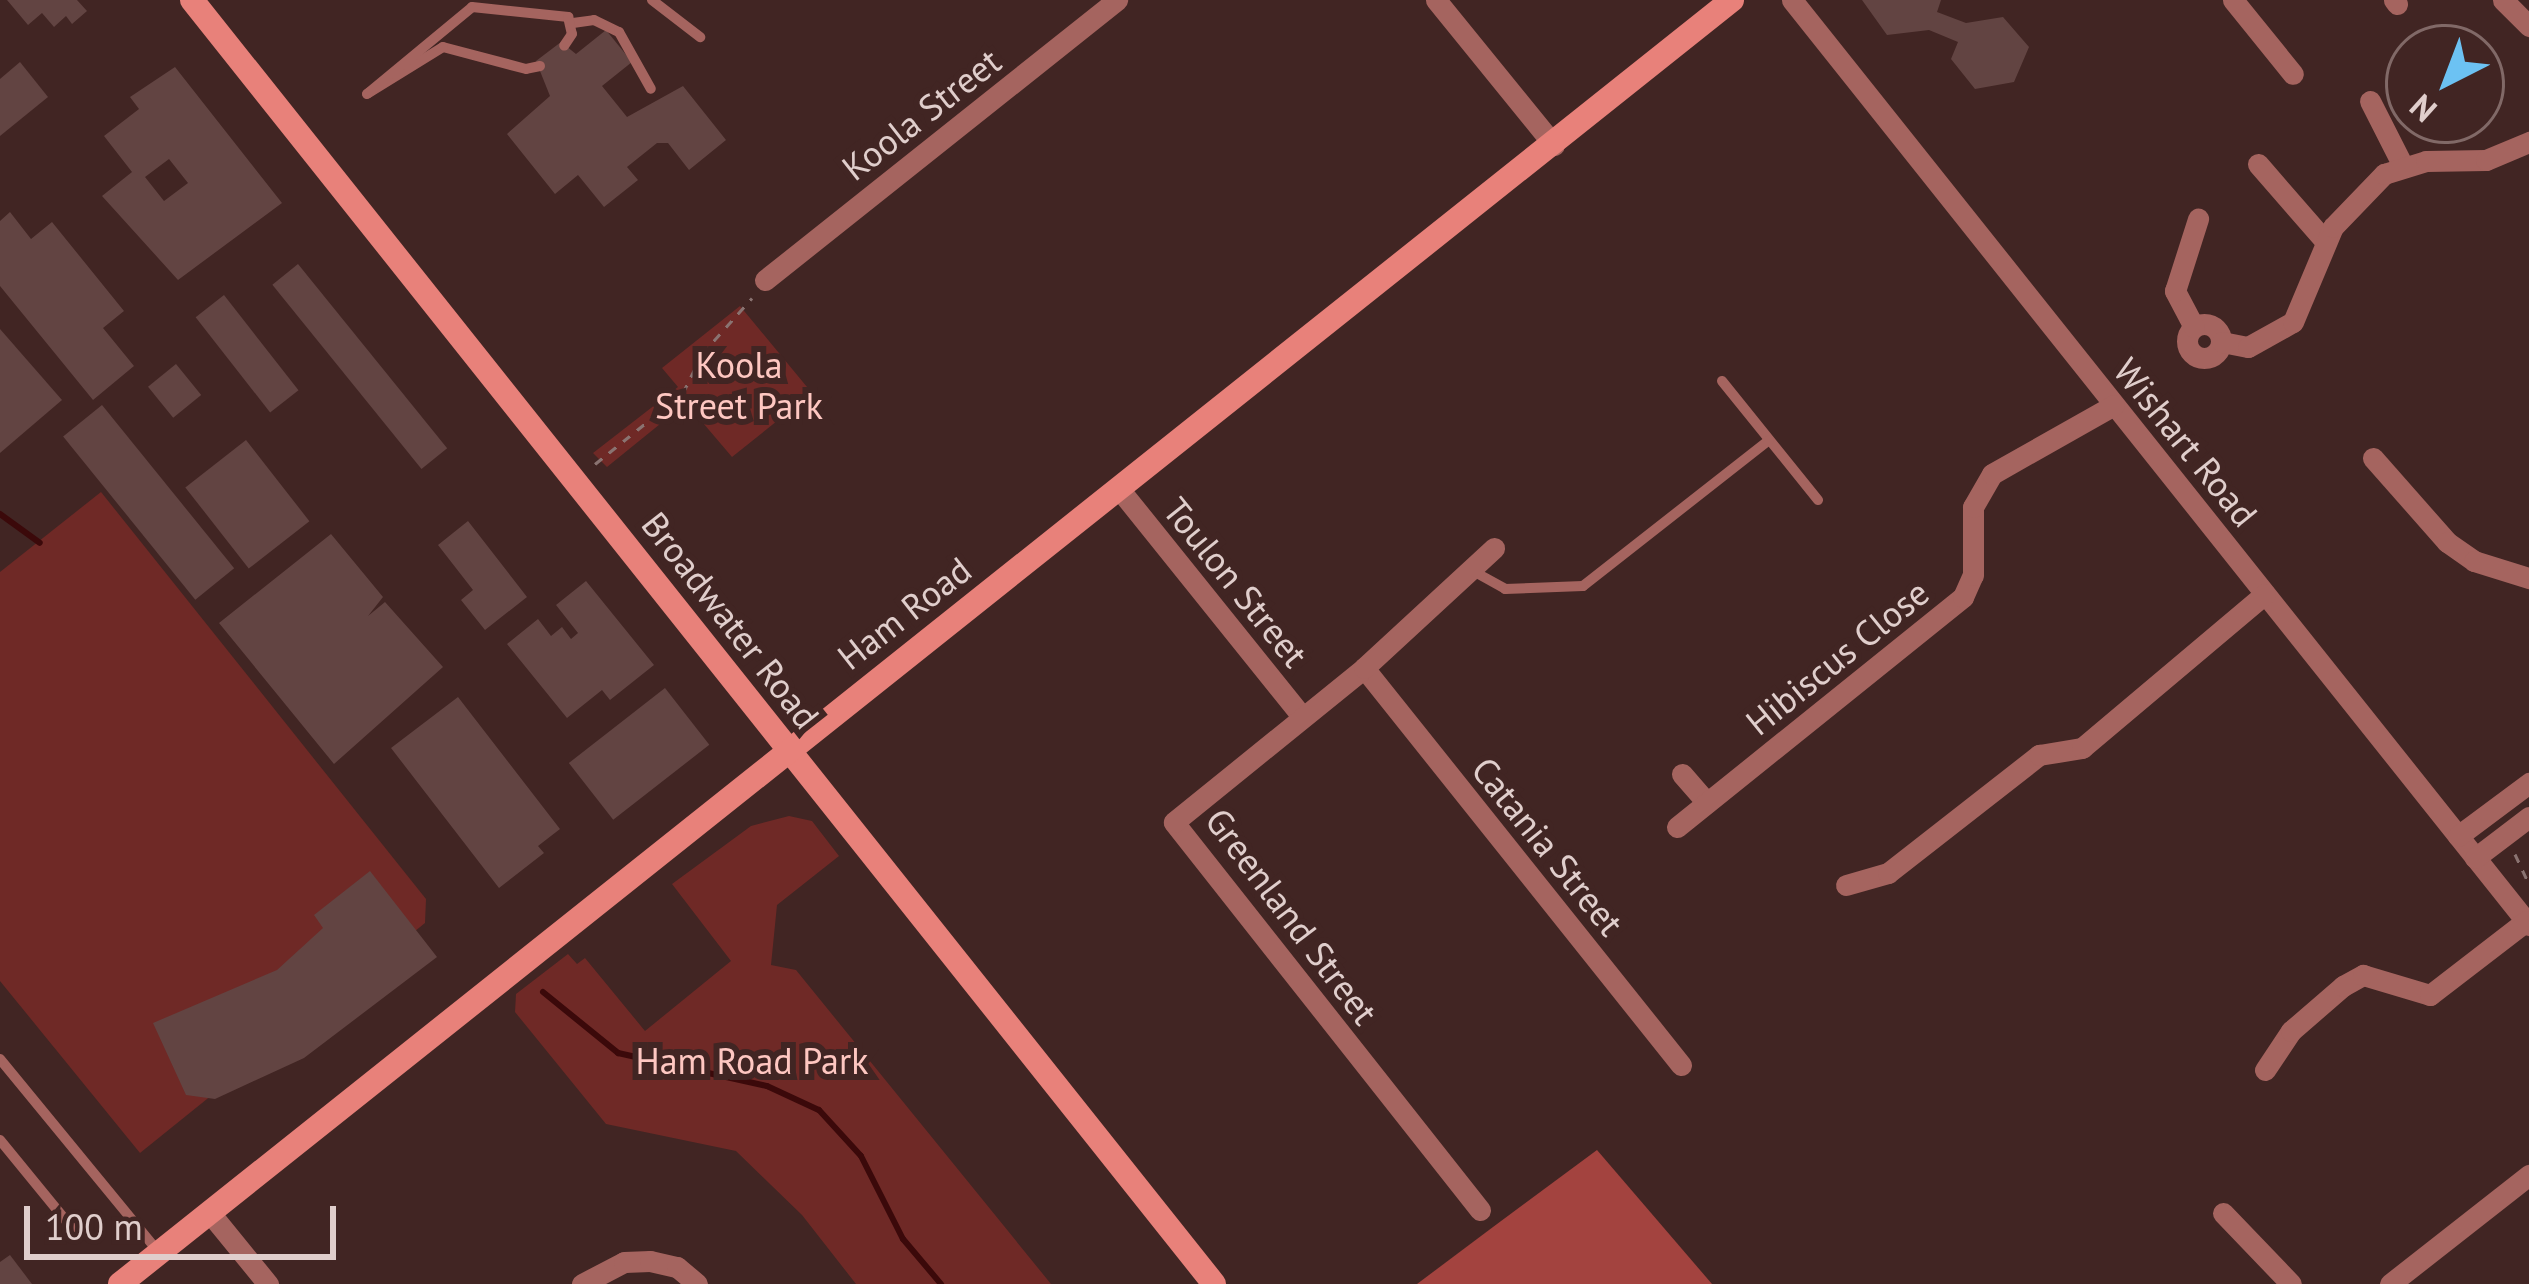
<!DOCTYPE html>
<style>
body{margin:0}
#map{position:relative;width:2529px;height:1284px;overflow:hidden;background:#412523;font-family:"PT Sans",sans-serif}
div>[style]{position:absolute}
.green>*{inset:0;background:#6f2926}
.forest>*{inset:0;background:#a3433f}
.stream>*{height:6px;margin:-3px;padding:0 3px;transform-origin:3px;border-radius:3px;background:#3b090a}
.building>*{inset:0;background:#624442;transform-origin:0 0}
.path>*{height:3px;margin-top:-1.5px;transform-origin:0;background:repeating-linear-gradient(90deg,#8a7371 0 9px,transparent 0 18px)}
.lane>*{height:10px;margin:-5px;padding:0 5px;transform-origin:5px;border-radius:5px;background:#a5645f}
.street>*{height:21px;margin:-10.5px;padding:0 10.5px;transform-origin:10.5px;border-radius:10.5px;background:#a5645f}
.street>.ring{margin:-10.5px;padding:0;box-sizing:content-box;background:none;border:21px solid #a5645f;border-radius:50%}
.secondary>*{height:24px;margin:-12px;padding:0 12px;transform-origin:12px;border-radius:12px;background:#e8817a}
span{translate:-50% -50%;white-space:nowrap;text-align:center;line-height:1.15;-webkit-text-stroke:12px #412523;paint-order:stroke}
.street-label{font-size:36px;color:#e0cecc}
.park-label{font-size:36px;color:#fec7c1}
.north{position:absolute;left:2385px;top:24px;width:120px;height:120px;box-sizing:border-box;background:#412523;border:3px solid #816967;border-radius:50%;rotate:222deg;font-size:33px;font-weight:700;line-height:48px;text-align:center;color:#e0cecc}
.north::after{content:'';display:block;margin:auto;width:42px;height:54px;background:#6cc2f3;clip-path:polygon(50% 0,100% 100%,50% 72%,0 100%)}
.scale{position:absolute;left:24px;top:1206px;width:312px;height:54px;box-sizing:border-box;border:6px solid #e0cecc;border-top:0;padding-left:15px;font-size:36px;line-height:42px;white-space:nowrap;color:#e0cecc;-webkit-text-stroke:9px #412523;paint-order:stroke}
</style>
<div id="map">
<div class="green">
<div style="clip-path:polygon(740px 306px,812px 393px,732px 457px,686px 403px,607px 467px,593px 453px,678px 387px,662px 368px)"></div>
<div style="clip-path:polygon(101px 492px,426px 899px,425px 923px,140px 1153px,0 981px,0 572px)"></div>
<div style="clip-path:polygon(789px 816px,812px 821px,839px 856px,777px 905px,771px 965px,796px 970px,1051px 1284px,856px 1284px,802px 1215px,736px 1151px,606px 1124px,515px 1012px,516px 994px,568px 954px,577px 964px,585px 958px,645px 1031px,731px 961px,672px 884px,751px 826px)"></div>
</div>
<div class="forest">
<div style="clip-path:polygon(1597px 1150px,1712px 1284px,1417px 1284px,1493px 1227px)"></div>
</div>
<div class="stream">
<div style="left:0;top:514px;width:49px;rotate:35.9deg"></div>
<div style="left:543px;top:992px;width:97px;rotate:39.1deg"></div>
<div style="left:618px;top:1053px;width:153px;rotate:12.5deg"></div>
<div style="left:767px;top:1086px;width:57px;rotate:24.8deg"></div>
<div style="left:819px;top:1110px;width:62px;rotate:47.6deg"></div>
<div style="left:861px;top:1156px;width:93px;rotate:63.2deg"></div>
<div style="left:903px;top:1239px;width:59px;rotate:49.8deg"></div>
</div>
<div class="building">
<div style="clip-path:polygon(7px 0,77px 0,87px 11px,72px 24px,66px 16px,54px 27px,42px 13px,28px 25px)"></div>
<div style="clip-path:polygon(1862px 0,1941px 0,1937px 12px,1966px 23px,2003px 17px,2029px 47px,2014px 82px,1975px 89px,1951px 59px,1958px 42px,1929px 30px,1887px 35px)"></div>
<div style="clip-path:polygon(606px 30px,632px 62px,602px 86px,627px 117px,683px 86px,726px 140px,689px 170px,668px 143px,657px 143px,627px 167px,638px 180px,604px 207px,578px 175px,555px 194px,507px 134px,550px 96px,536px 61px,561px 42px,576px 54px)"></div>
<div style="clip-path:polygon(20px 62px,48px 97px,0 136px,0 79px)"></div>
<div style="clip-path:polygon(evenodd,175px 67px,282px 203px,178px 280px,102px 196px,132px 172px,104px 136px,139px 109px,130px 97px,175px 67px,169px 159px,188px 183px,164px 201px,145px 177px,169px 159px)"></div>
<div style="clip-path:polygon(10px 212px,31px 239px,52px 222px,124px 311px,103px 328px,134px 366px,93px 400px,0 286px,0 221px)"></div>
<div style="left:298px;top:264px;width:237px;height:33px;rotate:51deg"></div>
<div style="left:224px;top:295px;width:121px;height:36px;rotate:52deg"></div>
<div style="clip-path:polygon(0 329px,62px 400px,0 453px)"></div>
<div style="left:176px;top:364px;width:40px;height:36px;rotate:51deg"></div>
<div style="left:102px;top:405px;width:210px;height:50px;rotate:51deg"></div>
<div style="left:246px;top:440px;width:103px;height:77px;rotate:52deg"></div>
<div style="clip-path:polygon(468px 521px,527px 597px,485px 630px,461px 600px,473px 590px,438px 545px)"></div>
<div style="clip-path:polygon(331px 534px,383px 597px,368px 616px,385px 602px,443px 667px,334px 764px,219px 623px)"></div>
<div style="clip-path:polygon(586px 581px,654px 665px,610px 700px,602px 690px,567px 718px,507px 644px,538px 619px,551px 636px,562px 627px,571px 639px,578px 633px,556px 605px)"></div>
<div style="left:665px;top:688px;width:72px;height:122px;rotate:52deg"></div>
<div style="clip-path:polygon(458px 697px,560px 829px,538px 846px,544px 853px,499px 888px,391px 748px)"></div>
<div style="clip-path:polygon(370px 871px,437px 957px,304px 1058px,215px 1099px,186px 1095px,153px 1023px,277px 970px,323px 928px,314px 915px)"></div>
<div style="clip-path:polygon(10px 1255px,32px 1284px,0 1284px,0 1262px)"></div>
</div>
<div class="path">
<div style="left:595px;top:464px;width:113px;rotate:-38.9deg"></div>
<div style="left:683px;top:393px;width:43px;rotate:-64deg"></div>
<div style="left:702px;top:354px;width:75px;rotate:-48.2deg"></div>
<div style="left:2515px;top:854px;width:33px;rotate:65deg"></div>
</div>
<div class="lane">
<div style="left:652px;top:0;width:61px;rotate:37.6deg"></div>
<div style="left:573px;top:23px;width:21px;rotate:-8deg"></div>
<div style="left:594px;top:20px;width:28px;rotate:26deg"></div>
<div style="left:619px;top:32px;width:65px;rotate:60.7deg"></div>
<div style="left:540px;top:66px;width:14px;rotate:168deg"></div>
<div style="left:526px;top:69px;width:86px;rotate:-165.2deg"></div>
<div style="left:443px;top:47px;width:89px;rotate:148.3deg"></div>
<div style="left:367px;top:94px;width:136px;rotate:-39.6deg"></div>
<div style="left:472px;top:7px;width:97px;rotate:5.9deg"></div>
<div style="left:568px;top:17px;width:17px;rotate:77deg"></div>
<div style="left:572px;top:34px;width:14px;rotate:124deg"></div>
<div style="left:1722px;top:381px;width:153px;rotate:51.1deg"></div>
<div style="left:1473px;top:571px;width:37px;rotate:29deg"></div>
<div style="left:1505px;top:589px;width:78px;rotate:-2.2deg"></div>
<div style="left:1583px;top:586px;width:236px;rotate:-38.1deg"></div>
<div style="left:0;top:1059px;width:247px;rotate:50.6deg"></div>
<div style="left:0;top:1140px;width:114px;rotate:50.7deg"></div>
</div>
<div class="street">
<div style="left:1436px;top:0;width:187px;rotate:50.9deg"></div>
<div style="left:1792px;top:0;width:1183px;rotate:51.45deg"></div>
<div style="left:2233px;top:0;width:95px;rotate:51deg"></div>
<div style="left:2394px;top:0;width:5px;rotate:53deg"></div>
<div style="left:2503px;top:0;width:37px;rotate:45deg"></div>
<div style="left:2370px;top:101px;width:73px;rotate:63.1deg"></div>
<div style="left:2258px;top:164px;width:102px;rotate:49deg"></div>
<div style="left:765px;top:280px;width:450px;rotate:-38.5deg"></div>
<div class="ring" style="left:2187px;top:324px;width:13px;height:13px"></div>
<div style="left:2194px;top:327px;width:41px;rotate:-117.8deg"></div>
<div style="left:2175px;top:291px;width:76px;rotate:-72.3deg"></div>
<div style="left:2222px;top:342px;width:26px;rotate:11deg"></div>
<div style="left:2248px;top:347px;width:51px;rotate:-29.1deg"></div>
<div style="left:2293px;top:322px;width:103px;rotate:-67.2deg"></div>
<div style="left:2333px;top:227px;width:74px;rotate:-46.1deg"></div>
<div style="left:2384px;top:174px;width:44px;rotate:-17.2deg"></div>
<div style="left:2426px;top:161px;width:60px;rotate:-1deg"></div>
<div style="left:2486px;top:160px;width:47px;rotate:-22.7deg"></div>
<div style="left:2373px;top:458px;width:112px;rotate:48.6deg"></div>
<div style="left:2447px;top:542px;width:33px;rotate:35deg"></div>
<div style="left:2474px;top:561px;width:58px;rotate:17.2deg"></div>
<div style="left:1120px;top:490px;width:289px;rotate:51.2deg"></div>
<div style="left:1364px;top:668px;width:508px;rotate:51.39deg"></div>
<div style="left:1682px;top:774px;width:38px;rotate:49deg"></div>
<div style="left:1677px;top:827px;width:367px;rotate:-38.8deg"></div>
<div style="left:1963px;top:597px;width:24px;rotate:-66deg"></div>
<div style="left:1973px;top:575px;width:68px;rotate:-90deg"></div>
<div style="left:1973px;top:507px;width:38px;rotate:-60deg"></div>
<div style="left:1992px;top:474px;width:140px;rotate:-29.5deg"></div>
<div style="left:2458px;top:836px;width:89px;rotate:-36.7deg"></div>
<div style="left:2475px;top:858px;width:68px;rotate:-37.2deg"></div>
<div style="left:1846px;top:885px;width:44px;rotate:-15.9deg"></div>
<div style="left:1888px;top:873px;width:192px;rotate:-38deg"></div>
<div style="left:2039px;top:755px;width:44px;rotate:-9.2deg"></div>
<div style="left:2082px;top:748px;width:239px;rotate:-40.1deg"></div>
<div style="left:2265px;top:1070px;width:47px;rotate:-56.3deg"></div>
<div style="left:2291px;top:1031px;width:69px;rotate:-40.9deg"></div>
<div style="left:2343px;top:986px;width:23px;rotate:-29deg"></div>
<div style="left:2363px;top:975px;width:70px;rotate:16.6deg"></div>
<div style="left:2430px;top:995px;width:121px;rotate:-37.6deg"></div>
<div style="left:1480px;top:1210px;width:494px;rotate:-128.3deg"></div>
<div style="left:1174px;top:822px;width:245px;rotate:-39deg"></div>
<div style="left:1364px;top:668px;width:177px;rotate:-42.7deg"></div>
<div style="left:210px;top:1213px;width:92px;rotate:50.8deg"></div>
<div style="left:2223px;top:1213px;width:98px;rotate:46.2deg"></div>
<div style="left:582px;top:1284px;width:47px;rotate:-27.6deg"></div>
<div style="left:624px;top:1262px;width:26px;rotate:-2deg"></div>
<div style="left:650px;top:1261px;width:28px;rotate:13deg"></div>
<div style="left:677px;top:1267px;width:26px;rotate:40deg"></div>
<div style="left:2390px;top:1284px;width:177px;rotate:-38.1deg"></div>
</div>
<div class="secondary">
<div style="left:192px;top:0;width:1641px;rotate:51.48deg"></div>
<div style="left:120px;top:1284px;width:2061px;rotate:-38.54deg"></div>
</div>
<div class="street-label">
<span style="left:921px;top:114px;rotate:-38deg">Koola Street</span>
<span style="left:2186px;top:442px;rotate:51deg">Wishart Road</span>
<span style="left:1236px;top:582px;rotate:51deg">Toulon Street</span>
<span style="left:904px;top:613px;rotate:-38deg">Ham Road</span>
<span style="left:731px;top:620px;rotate:52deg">Broadwater Road</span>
<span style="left:1837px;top:657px;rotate:-39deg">Hibiscus Close</span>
<span style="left:1548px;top:846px;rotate:51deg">Catania Street</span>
<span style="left:1292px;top:916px;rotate:53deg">Greenland Street</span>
</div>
<div class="park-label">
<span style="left:739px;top:385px">Koola<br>Street Park</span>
<span style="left:752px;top:1061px">Ham Road Park</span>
</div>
<div class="north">N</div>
<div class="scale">100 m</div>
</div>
